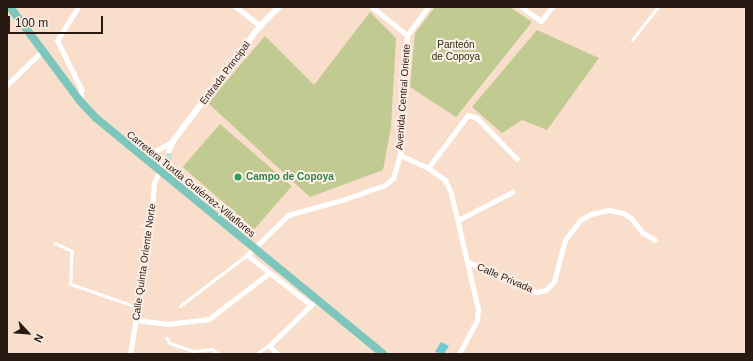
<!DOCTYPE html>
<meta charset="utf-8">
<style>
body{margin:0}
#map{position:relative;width:753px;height:361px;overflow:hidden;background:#fadecc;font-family:Arial,sans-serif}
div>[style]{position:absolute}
.green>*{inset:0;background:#c1ca90;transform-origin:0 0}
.water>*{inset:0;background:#70cad2}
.service>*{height:2.5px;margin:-1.25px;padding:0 1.25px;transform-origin:1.25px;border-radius:1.25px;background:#fff}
.minor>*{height:5px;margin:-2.5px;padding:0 2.5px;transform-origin:2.5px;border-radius:2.5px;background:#fff}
.tertiary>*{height:6px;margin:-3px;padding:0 3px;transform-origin:3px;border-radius:3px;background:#fff}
.secondary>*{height:7px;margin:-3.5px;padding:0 3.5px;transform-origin:3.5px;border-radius:3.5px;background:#bee2de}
.primary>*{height:8px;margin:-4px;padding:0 4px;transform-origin:4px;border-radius:4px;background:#7cc6bc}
.dots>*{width:11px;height:11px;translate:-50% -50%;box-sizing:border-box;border:2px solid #fceee5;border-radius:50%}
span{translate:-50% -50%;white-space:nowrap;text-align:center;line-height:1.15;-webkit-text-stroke:4px #fceee5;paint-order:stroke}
.park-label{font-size:10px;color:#292d10}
.street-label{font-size:10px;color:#271a12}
.leisure-label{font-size:10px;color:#27864d;font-weight:700}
.left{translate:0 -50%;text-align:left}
.frame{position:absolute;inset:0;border:8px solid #271a12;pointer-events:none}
.north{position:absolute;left:8px;top:313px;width:40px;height:40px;-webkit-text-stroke:3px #fceee5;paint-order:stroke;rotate:116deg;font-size:11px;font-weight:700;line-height:16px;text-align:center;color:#271a12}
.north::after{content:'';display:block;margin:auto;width:14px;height:18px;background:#271a12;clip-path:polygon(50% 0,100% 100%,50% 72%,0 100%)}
.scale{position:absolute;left:8px;top:16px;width:95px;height:18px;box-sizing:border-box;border:2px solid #271a12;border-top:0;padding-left:5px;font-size:12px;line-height:14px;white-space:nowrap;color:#271a12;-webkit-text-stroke:3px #fceee5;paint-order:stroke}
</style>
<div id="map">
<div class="green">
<div style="clip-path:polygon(435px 7px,510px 7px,532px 22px,456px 117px,410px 87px,415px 33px)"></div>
<div style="clip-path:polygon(370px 12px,396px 38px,391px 127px,383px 170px,310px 197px,208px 103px,265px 36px,314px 85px)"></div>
<div style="clip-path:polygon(537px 30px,599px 58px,547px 130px,522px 120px,502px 133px,472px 107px)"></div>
<div style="left:220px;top:124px;width:95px;height:57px;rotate:41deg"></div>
</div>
<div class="water">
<div style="clip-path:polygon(441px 342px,449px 346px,444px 354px,435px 352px)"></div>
</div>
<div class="service">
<div style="left:632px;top:40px;width:42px;rotate:-51.8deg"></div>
<div style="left:55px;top:243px;width:19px;rotate:25deg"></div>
<div style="left:72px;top:251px;width:33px;rotate:92deg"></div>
<div style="left:71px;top:284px;width:70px;rotate:19.2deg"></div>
<div style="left:180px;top:306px;width:84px;rotate:-37.3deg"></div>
<div style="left:167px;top:338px;width:6px;rotate:59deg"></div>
<div style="left:170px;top:343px;width:24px;rotate:19deg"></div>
<div style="left:193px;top:351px;width:19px;rotate:-6deg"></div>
<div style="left:212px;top:349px;width:9px;rotate:36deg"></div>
<div style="left:256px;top:354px;width:14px;rotate:-34deg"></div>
</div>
<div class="minor">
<div style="left:78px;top:7px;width:39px;rotate:122deg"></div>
<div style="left:57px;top:40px;width:55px;rotate:63.9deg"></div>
<div style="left:81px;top:89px;width:12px;rotate:95deg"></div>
<div style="left:236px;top:7px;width:31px;rotate:38deg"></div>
<div style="left:372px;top:7px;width:45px;rotate:38.7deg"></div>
<div style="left:521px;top:7px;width:24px;rotate:35deg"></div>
<div style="left:541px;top:21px;width:18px;rotate:-52deg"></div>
<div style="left:7px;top:85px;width:50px;rotate:-44.2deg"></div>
<div style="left:400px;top:155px;width:31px;rotate:25deg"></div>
<div style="left:428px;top:168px;width:21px;rotate:35deg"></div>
<div style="left:445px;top:180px;width:14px;rotate:65deg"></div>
<div style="left:451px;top:193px;width:119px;rotate:76.9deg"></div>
<div style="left:478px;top:309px;width:11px;rotate:95deg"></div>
<div style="left:477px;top:320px;width:38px;rotate:118deg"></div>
<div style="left:146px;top:160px;width:11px;rotate:-45deg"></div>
<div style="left:154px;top:152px;width:22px;rotate:-30deg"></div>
<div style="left:428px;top:168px;width:66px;rotate:-53deg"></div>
<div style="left:468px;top:115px;width:9px;rotate:18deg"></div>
<div style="left:477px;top:118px;width:57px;rotate:45.7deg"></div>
<div style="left:458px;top:220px;width:61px;rotate:-27.4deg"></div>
<div style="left:468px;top:262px;width:74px;rotate:23.8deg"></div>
<div style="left:536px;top:292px;width:10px;rotate:-11deg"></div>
<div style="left:546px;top:290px;width:12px;rotate:-48deg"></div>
<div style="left:554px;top:281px;width:42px;rotate:-75deg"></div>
<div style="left:565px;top:240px;width:25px;rotate:-53deg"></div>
<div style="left:580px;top:220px;width:13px;rotate:-29deg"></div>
<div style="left:591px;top:214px;width:18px;rotate:-13deg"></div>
<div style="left:609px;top:210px;width:14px;rotate:12deg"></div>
<div style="left:623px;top:213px;width:9px;rotate:32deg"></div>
<div style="left:631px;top:218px;width:18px;rotate:52deg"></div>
<div style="left:642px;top:232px;width:15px;rotate:32deg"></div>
<div style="left:311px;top:305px;width:81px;rotate:-142deg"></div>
<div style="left:247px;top:255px;width:57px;rotate:-44.3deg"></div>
<div style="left:288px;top:215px;width:59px;rotate:-15.7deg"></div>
<div style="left:345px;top:199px;width:42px;rotate:-19.3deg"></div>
<div style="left:385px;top:185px;width:11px;rotate:-41deg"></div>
<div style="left:393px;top:178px;width:24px;rotate:-73deg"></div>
<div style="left:400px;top:155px;width:120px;rotate:-86.7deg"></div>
<div style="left:407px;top:35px;width:35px;rotate:-53deg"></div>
<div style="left:136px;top:320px;width:31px;rotate:7deg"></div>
<div style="left:167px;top:324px;width:42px;rotate:-6.8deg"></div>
<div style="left:209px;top:319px;width:76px;rotate:-37.5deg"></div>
<div style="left:130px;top:354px;width:123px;rotate:-80.6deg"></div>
<div style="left:150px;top:233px;width:50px;rotate:-85.4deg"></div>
<div style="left:154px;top:183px;width:46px;rotate:-65.7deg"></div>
<div style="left:278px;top:354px;width:12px;rotate:-138deg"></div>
<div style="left:269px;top:346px;width:60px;rotate:-44.3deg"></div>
</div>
<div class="tertiary">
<div style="left:173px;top:141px;width:144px;rotate:-52.9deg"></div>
<div style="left:260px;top:26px;width:27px;rotate:-45deg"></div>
</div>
<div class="secondary">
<div style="left:168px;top:156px;width:12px;rotate:90deg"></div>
<div style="left:168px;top:168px;width:14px;rotate:69deg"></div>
</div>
<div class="primary">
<div style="left:10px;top:7px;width:117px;rotate:53.3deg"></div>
<div style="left:80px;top:101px;width:23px;rotate:47deg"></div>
<div style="left:96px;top:118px;width:372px;rotate:39.4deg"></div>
</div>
<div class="dots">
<div style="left:238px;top:177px;background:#2e9e5b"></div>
</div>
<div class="park-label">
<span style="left:456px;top:50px">Panteón<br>de Copoya</span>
</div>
<div class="street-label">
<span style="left:225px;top:73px;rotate:-53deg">Entrada Principal</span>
<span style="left:403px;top:97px;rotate:-86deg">Avenida Central Oriente</span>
<span style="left:191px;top:184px;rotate:39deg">Carretera Tuxtla Gutiérrez-Villaflores</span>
<span style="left:144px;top:262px;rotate:-82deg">Calle Quinta Oriente Norte</span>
<span style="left:505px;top:278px;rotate:23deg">Calle Privada</span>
</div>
<div class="leisure-label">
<span class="left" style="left:246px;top:177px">Campo de Copoya</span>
</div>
<div class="frame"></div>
<div class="north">N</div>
<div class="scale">100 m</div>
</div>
